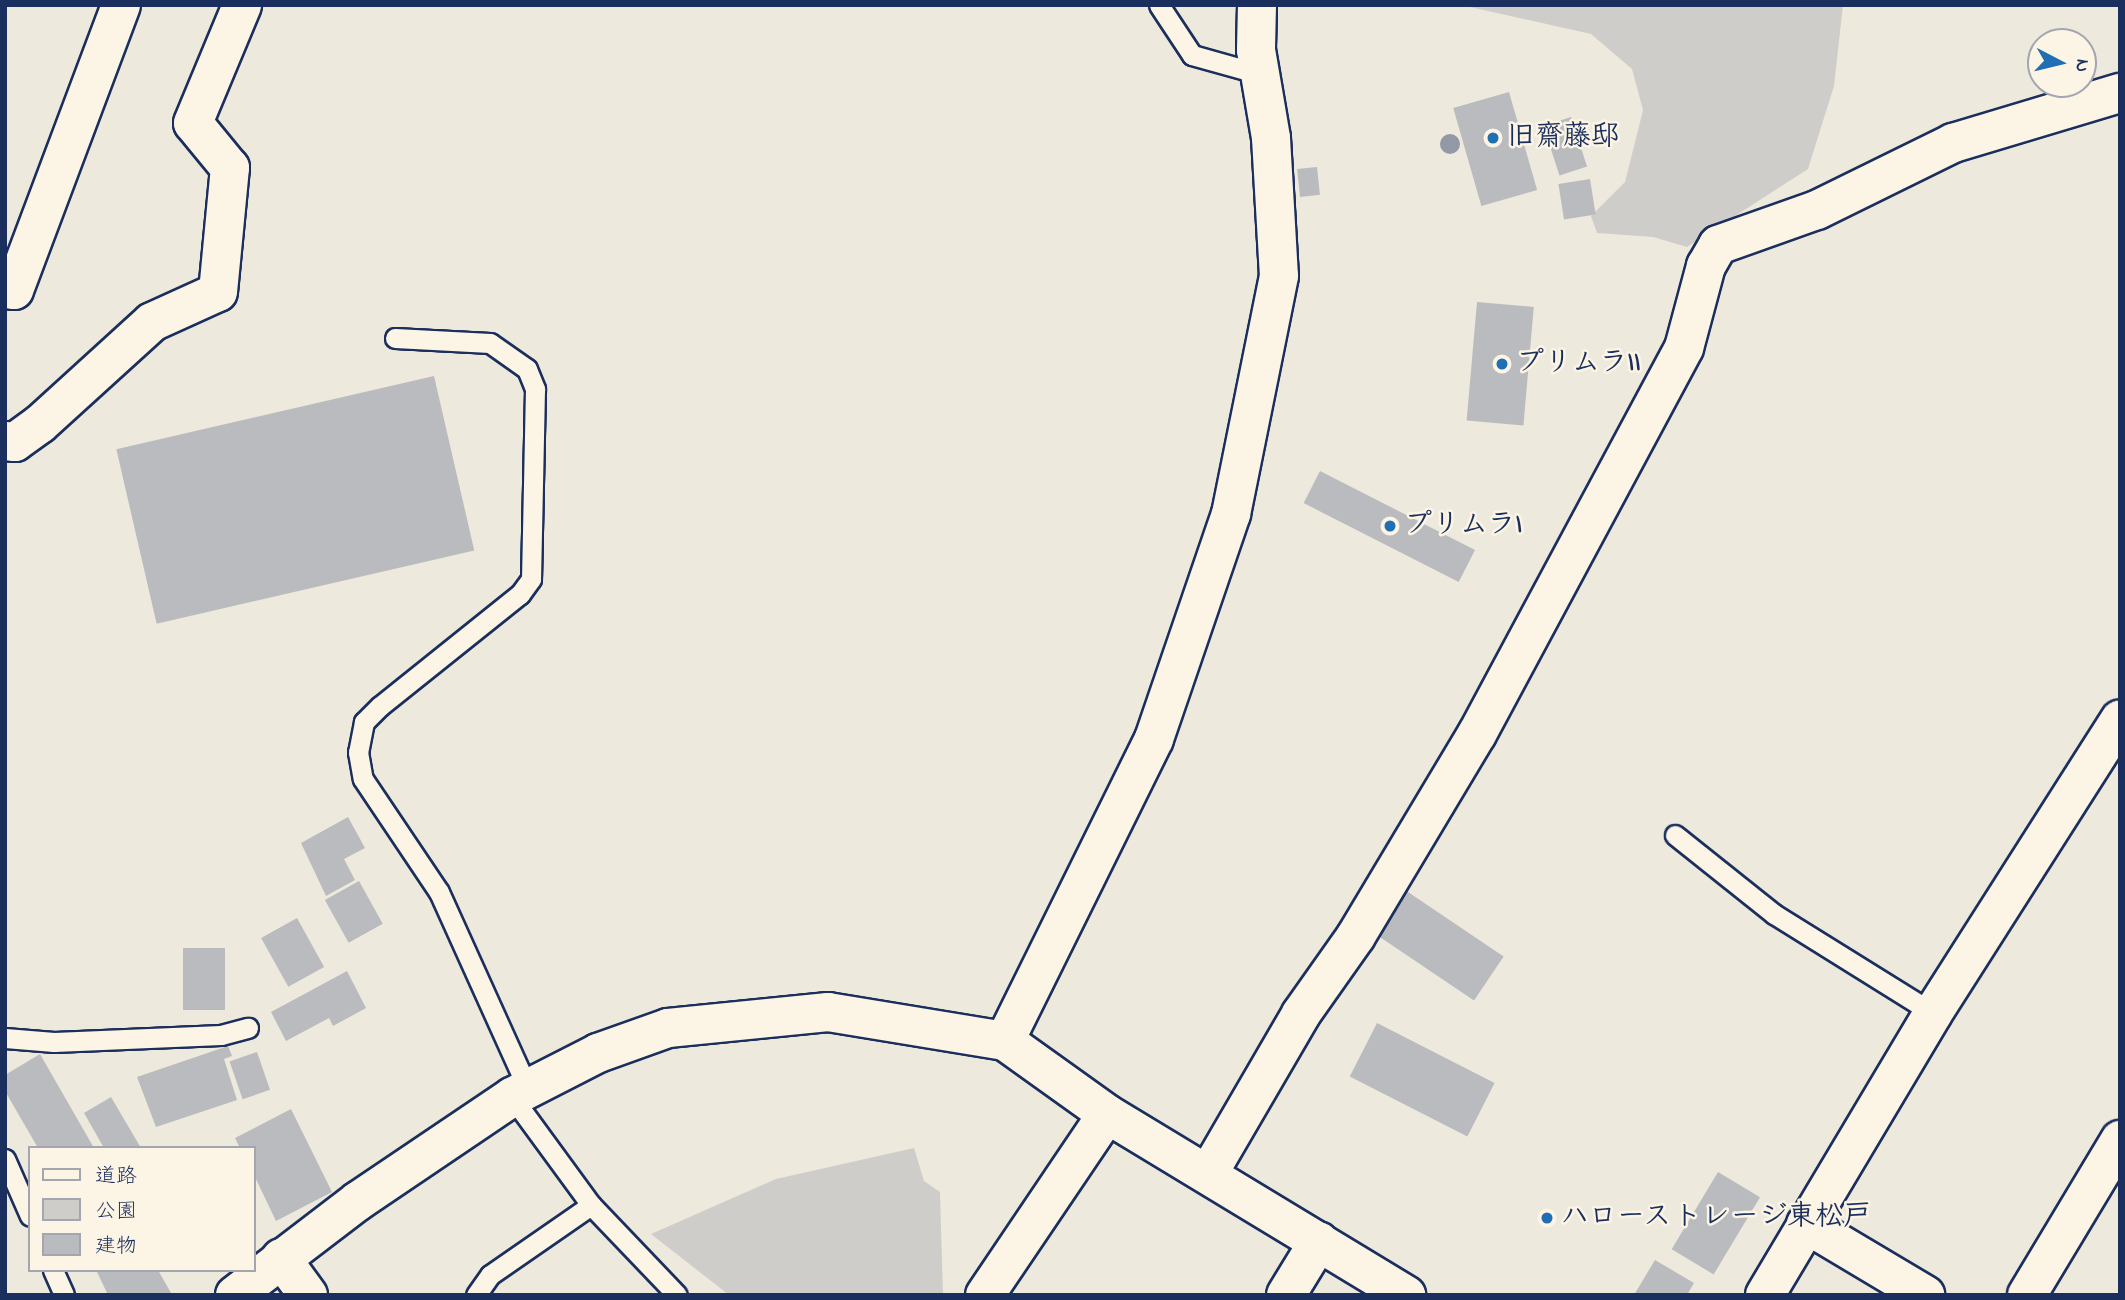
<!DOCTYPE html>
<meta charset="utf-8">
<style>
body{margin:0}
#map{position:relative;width:2125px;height:1300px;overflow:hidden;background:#eee9dd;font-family:"Indie Flower","Klee One",sans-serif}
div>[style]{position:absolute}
.green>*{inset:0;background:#cfcdca}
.building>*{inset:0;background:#babbbe;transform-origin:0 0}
.roads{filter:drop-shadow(2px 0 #1b2f5e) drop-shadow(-2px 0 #1b2f5e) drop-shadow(0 2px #1b2f5e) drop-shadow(0 -2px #1b2f5e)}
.lane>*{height:19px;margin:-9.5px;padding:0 9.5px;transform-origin:9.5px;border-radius:9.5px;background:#fcf5e5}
.street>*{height:38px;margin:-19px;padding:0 19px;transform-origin:19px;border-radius:19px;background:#fcf5e5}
.trees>*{width:20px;height:20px;margin:-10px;border-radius:50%;background:#9398a6}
.dots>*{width:19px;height:19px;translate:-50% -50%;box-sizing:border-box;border:4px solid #fcf5e5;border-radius:50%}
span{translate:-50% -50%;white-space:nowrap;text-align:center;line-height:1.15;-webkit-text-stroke:5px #fcf5e5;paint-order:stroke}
.poi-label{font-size:28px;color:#1b2f5e;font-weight:700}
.left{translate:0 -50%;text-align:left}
.frame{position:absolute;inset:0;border:7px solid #1b2f5e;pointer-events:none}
.legend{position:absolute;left:28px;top:1146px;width:228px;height:126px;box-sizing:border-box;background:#fcf5e5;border:2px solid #a2a6af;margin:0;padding:9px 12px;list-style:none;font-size:21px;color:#1b2f5e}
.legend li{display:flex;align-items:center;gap:14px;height:35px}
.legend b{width:35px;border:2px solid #a2a6af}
.north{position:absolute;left:2027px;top:28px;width:70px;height:70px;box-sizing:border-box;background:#fcf5e5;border:2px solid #a2a6af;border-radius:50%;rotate:97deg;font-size:19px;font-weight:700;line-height:28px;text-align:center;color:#1b2f5e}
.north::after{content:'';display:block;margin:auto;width:24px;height:32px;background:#1f6fb2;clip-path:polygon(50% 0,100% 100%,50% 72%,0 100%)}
</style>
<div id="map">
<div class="green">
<div style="clip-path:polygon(1461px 5px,1843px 5px,1834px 86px,1808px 169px,1687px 247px,1653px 237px,1597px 233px,1591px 216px,1625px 182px,1643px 110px,1632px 69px,1591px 34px)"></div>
<div style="clip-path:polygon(914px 1148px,924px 1181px,940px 1192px,943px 1295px,729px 1295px,651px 1234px,776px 1179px)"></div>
</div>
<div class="building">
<div style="left:1509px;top:92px;width:102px;height:58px;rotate:74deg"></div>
<div style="left:1571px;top:117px;width:52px;height:29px;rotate:72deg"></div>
<div style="left:1317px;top:167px;width:28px;height:20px;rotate:84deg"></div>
<div style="left:1590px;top:179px;width:36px;height:32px;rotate:81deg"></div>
<div style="left:1477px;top:302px;width:57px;height:119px;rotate:5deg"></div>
<div style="left:434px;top:376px;width:179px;height:326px;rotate:77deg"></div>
<div style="left:1320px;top:471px;width:174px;height:36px;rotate:27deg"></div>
<div style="clip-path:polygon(348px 817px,365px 848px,344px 859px,355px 880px,326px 896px,301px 843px)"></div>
<div style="left:359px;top:881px;width:49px;height:39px;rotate:61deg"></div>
<div style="left:1405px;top:890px;width:119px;height:53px;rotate:34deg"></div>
<div style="left:297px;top:918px;width:56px;height:41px;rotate:61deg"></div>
<div style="left:183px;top:948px;width:42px;height:62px"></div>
<div style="clip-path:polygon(347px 971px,366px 1008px,333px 1026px,329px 1018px,286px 1041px,271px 1012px)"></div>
<div style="left:1377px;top:1023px;width:132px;height:60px;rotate:27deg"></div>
<div style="clip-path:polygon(228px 1046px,232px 1056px,224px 1059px,237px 1100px,156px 1127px,137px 1077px)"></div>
<div style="left:257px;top:1052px;width:40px;height:29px;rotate:71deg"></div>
<div style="clip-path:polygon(40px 1054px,94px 1148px,38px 1148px,5px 1091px,5px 1075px)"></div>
<div style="clip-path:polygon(111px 1097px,141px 1148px,104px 1148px,84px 1113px)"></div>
<div style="clip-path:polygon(291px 1109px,332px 1192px,276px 1221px,254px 1175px,254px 1148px,240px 1148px,235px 1138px)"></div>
<div style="left:1718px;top:1172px;width:49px;height:90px;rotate:31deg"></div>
<div style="clip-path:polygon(1655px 1260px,1694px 1283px,1687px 1295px,1634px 1295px)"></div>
<div style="clip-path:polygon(96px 1270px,158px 1270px,171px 1293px,108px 1295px)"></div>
</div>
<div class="roads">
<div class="lane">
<div style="left:1159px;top:5px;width:60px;rotate:56.6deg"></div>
<div style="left:1192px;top:55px;width:71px;rotate:15.6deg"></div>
<div style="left:395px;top:338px;width:95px;rotate:3deg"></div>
<div style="left:490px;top:343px;width:45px;rotate:35.1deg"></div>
<div style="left:527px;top:369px;width:22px;rotate:68deg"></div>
<div style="left:535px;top:389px;width:190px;rotate:91.2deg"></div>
<div style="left:531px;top:579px;width:19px;rotate:126deg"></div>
<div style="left:520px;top:594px;width:179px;rotate:141.3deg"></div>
<div style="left:380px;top:706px;width:23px;rotate:135deg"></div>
<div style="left:364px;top:722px;width:31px;rotate:101deg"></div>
<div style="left:358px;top:752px;width:27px;rotate:80deg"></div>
<div style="left:363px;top:779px;width:136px;rotate:56.1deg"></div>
<div style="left:439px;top:892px;width:216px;rotate:65.7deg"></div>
<div style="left:1675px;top:835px;width:127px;rotate:38.6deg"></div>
<div style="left:1774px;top:914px;width:187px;rotate:31.9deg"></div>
<div style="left:5px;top:1038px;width:49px;rotate:4.7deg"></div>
<div style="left:54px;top:1042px;width:167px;rotate:-2.4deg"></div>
<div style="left:221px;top:1035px;width:28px;rotate:-15deg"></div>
<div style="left:5px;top:1159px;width:62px;rotate:66.3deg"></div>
<div style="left:591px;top:1205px;width:124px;rotate:46.3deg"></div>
<div style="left:53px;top:1270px;width:27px;rotate:66deg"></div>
<div style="left:476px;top:1295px;width:24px;rotate:-55deg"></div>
<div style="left:490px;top:1275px;width:123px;rotate:-34.7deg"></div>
<div style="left:591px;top:1205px;width:134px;rotate:-126.2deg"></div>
</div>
<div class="street">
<div style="left:1257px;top:5px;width:45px;rotate:91.3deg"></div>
<div style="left:1256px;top:50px;width:89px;rotate:80.3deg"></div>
<div style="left:1271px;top:138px;width:138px;rotate:86.7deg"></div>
<div style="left:1279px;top:276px;width:243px;rotate:101.4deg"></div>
<div style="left:1231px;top:514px;width:238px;rotate:108.9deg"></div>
<div style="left:1154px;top:739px;width:337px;rotate:116.3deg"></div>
<div style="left:1005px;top:1041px;width:125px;rotate:35.6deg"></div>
<div style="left:1107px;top:1114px;width:350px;rotate:31.2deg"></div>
<div style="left:5px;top:289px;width:9px;rotate:6deg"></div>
<div style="left:14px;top:290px;width:304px;rotate:-69.4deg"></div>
<div style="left:5px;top:441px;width:10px;rotate:6deg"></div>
<div style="left:15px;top:442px;width:31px;rotate:-36deg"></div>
<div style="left:40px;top:424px;width:151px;rotate:-42.3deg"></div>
<div style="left:152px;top:322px;width:72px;rotate:-24.4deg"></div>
<div style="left:218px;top:292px;width:125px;rotate:-84.5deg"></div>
<div style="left:230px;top:168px;width:58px;rotate:-129.4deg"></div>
<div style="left:193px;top:123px;width:128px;rotate:-67.4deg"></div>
<div style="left:1208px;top:1174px;width:185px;rotate:-59.8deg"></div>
<div style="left:1301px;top:1014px;width:95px;rotate:-54.8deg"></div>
<div style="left:1356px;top:936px;width:235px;rotate:-59.1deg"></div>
<div style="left:1477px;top:734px;width:438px;rotate:-61.8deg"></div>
<div style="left:1684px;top:348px;width:85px;rotate:-75deg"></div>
<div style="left:1706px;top:266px;width:24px;rotate:-60deg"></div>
<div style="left:1718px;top:245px;width:105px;rotate:-19.5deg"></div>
<div style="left:1817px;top:210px;width:152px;rotate:-26.2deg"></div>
<div style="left:1953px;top:143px;width:174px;rotate:-16.7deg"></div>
<div style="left:1806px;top:1224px;width:139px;rotate:30.8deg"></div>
<div style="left:281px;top:1258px;width:46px;rotate:53.9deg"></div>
<div style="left:235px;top:1295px;width:155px;rotate:-37.4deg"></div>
<div style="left:358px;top:1201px;width:186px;rotate:-34deg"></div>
<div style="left:512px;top:1097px;width:97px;rotate:-27.1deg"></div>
<div style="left:598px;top:1053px;width:74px;rotate:-19.7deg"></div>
<div style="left:668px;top:1028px;width:161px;rotate:-5.7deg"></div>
<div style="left:828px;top:1012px;width:179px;rotate:9.3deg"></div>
<div style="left:985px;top:1295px;width:218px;rotate:-56deg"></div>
<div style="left:1286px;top:1295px;width:63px;rotate:-58.6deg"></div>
<div style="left:1765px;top:1295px;width:328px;rotate:-59.2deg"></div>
<div style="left:1933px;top:1013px;width:348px;rotate:-57.5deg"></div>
<div style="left:2027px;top:1295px;width:181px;rotate:-59deg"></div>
</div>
</div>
<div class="trees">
<div style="left:1450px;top:144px"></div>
</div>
<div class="dots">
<div style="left:1493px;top:138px;background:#1f6fb2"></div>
<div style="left:1502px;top:364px;background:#1f6fb2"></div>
<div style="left:1390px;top:526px;background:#1f6fb2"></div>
<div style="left:1547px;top:1218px;background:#1f6fb2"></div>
</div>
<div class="poi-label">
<span class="left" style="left:1507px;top:138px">旧齋藤邸</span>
<span class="left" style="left:1516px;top:364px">プリムラII</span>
<span class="left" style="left:1404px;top:526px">プリムラI</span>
<span class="left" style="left:1561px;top:1218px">ハローストレージ東松戸</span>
</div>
<div class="frame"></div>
<ul class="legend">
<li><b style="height:9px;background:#fcf5e5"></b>道路</li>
<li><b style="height:19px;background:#cfcdca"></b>公園</li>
<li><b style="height:19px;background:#babbbe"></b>建物</li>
</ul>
<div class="north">N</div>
</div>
